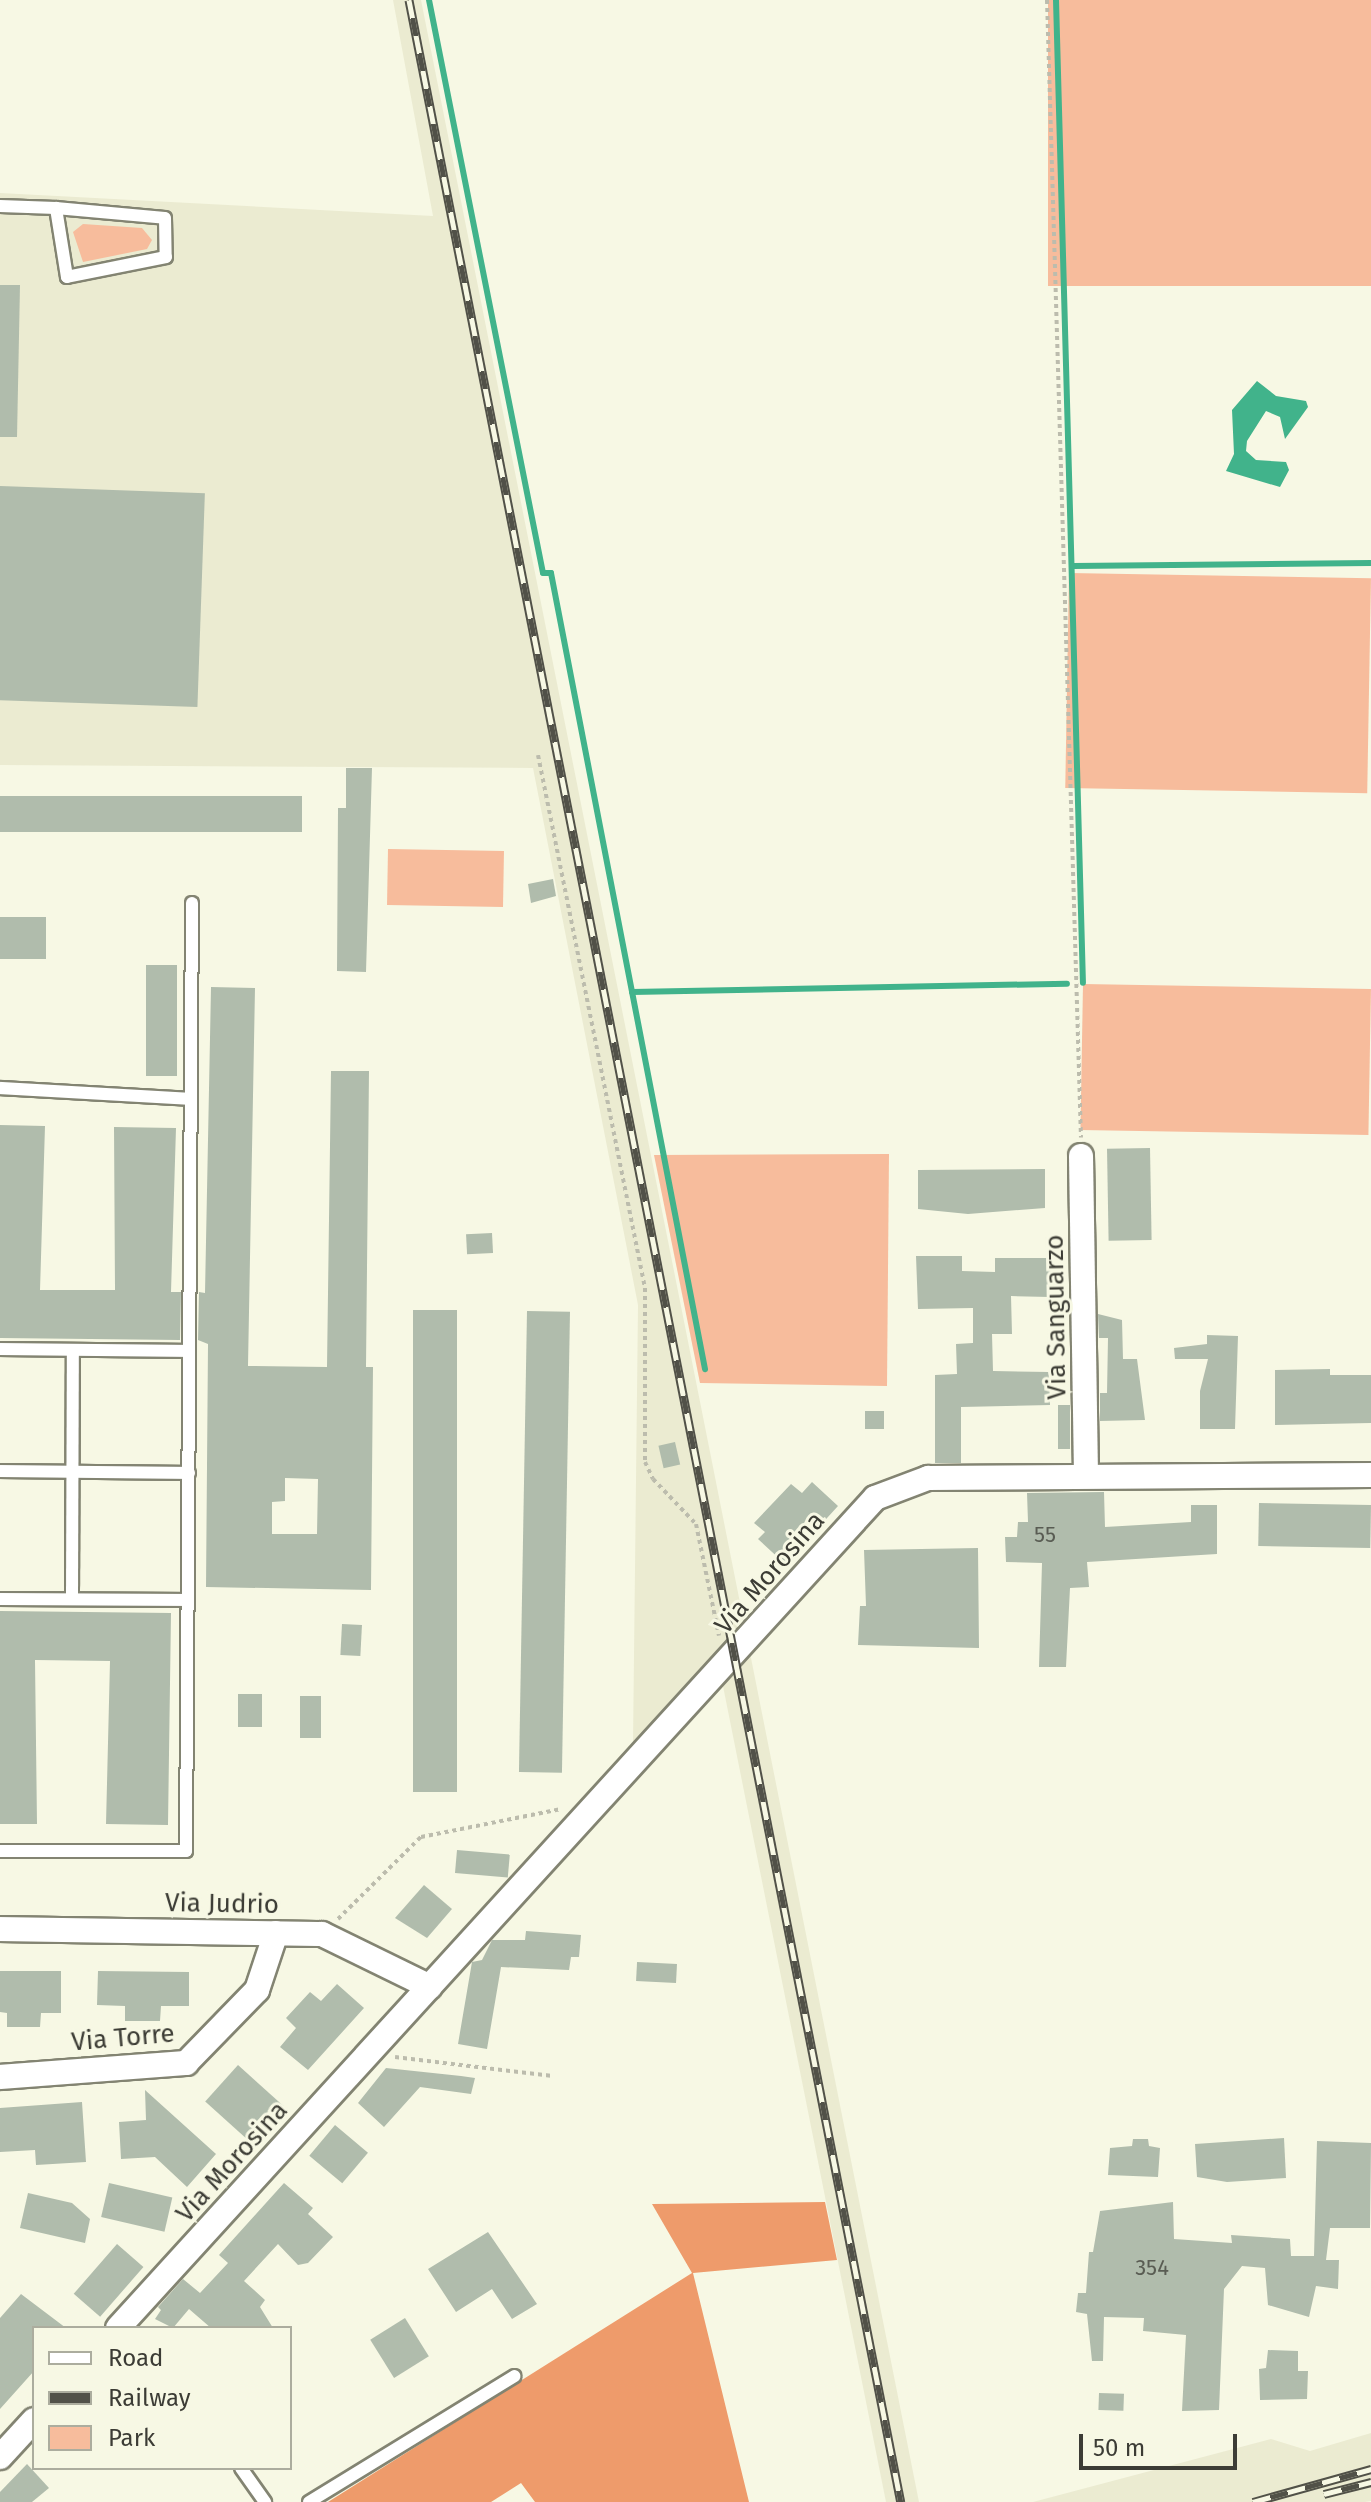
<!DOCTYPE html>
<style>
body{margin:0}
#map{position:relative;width:1371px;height:2502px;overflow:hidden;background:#f7f8e4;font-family:"Fira Sans",sans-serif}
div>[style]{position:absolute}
.built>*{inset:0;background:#ebebd1}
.green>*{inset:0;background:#f7bc9c;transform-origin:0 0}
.forest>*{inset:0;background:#ee9b6b}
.water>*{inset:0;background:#41b38b}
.stream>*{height:6px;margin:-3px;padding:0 3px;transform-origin:3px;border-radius:3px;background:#41b38b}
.building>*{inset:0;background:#b0bcac;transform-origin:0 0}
.path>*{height:4px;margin-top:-2px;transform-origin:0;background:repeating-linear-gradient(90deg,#bcbcad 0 4px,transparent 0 8px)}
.roads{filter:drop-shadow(2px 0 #838472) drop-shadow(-2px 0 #838472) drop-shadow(0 2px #838472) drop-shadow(0 -2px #838472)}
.service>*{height:12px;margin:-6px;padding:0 6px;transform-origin:6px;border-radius:6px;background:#fff}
.minor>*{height:24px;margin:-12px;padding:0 12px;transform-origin:12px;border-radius:12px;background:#fff}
.rail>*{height:9px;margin-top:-4.5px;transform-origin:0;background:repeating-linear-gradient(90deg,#f7f8e4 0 18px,#515148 0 36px);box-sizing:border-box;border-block:2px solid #515148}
span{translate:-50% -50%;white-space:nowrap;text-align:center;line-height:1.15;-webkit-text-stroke:6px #f7f8e4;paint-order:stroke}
.number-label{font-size:22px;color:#595c53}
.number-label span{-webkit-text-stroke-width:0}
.street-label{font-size:26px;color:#3c3c35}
.legend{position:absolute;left:32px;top:2326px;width:260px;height:144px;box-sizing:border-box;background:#f7f8e4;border:2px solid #acad9e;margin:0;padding:10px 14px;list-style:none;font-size:24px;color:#3c3c35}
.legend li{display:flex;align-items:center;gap:16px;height:40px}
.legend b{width:40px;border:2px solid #acad9e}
.scale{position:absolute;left:1079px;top:2434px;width:158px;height:36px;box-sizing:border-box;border:4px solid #3c3c35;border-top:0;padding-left:10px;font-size:24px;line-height:28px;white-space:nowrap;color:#3c3c35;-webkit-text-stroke:6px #f7f8e4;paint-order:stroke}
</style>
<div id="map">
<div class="built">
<div style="clip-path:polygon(393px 0,421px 0,919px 2502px,886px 2502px,716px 1651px,633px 1744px,638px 1305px,533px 768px,0 765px,0 193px,433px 216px)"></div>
<div style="clip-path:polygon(1371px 2433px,1371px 2501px,1365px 2502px,1033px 2502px,1271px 2439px,1310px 2451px)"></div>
</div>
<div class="green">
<div style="left:1048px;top:0;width:323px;height:286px"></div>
<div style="clip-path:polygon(83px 224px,142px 228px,152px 240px,147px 249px,83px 262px,73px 232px)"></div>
<div style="left:1069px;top:573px;width:302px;height:215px;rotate:1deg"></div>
<div style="left:388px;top:849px;width:116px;height:56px;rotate:1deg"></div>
<div style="left:1083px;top:984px;width:288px;height:146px;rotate:1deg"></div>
<div style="clip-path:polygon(889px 1154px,887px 1386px,700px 1383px,654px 1155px)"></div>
</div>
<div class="forest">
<div style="clip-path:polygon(825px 2202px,837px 2260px,693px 2273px,749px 2502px,535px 2502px,521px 2483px,491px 2502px,328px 2502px,692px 2273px,652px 2204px)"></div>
</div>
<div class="water">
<div style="clip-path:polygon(1257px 381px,1276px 396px,1306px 401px,1308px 407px,1285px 439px,1280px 417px,1266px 411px,1247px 441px,1246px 451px,1256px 460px,1286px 462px,1289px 470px,1280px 487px,1226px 471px,1234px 454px,1232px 410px)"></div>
</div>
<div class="stream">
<div style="left:429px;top:0;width:584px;rotate:78.75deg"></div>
<div style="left:543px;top:573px;width:8px"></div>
<div style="left:551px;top:573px;width:811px;rotate:79.05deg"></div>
<div style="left:1056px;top:0;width:983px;rotate:88.43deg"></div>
<div style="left:1073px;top:566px;width:298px;rotate:-0.6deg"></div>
<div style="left:632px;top:992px;width:435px;rotate:-1.1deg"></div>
</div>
<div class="building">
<div style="clip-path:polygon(0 285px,20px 285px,17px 437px,0 437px)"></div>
<div style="left:0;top:486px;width:205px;height:214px;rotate:2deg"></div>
<div style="clip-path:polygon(346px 768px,372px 768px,366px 972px,337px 971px,338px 808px,346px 808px)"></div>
<div style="left:0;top:796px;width:302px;height:36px"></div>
<div style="clip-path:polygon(553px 879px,556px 896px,531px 903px,528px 884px)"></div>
<div style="left:0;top:917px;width:46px;height:42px"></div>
<div style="left:146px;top:965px;width:31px;height:111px"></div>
<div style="clip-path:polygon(evenodd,211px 987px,255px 988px,248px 1366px,327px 1367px,331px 1071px,369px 1071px,366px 1367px,373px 1367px,371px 1590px,206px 1587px,208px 1344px,198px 1340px,199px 1292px,205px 1293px,211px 987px,285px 1478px,318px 1479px,317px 1534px,272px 1534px,272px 1502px,285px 1501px,285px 1478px)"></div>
<div style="clip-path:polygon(0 1125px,45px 1126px,40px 1290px,115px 1290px,114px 1127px,176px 1128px,171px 1292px,181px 1292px,180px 1340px,0 1338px)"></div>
<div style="left:1150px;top:1148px;width:92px;height:43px;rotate:89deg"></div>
<div style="clip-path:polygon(1045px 1169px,1045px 1208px,968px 1214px,918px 1209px,918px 1170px)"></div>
<div style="left:492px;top:1233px;width:20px;height:26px;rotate:87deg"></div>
<div style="clip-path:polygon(916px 1256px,962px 1256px,962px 1271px,995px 1272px,995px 1258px,1051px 1258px,1050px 1297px,1011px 1296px,1012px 1334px,992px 1334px,993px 1371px,1049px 1372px,1050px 1405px,961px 1407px,961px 1463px,935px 1463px,935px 1375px,957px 1374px,956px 1344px,973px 1343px,973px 1308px,918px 1309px)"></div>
<div style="left:413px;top:1310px;width:44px;height:482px"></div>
<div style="left:527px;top:1311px;width:43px;height:461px;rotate:1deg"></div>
<div style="clip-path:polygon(1098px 1314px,1122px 1320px,1123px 1359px,1137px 1359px,1145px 1420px,1100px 1421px,1100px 1393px,1107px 1393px,1108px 1338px,1099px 1338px)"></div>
<div style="clip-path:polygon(1207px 1335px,1238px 1336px,1235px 1429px,1200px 1429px,1200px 1391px,1208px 1359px,1175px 1359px,1174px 1348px,1207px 1344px)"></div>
<div style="clip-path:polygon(1330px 1369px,1330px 1375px,1371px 1375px,1371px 1423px,1275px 1425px,1275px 1370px)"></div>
<div style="left:1058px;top:1405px;width:12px;height:44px"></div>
<div style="left:865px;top:1411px;width:19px;height:18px"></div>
<div style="left:675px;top:1442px;width:23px;height:17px;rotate:77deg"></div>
<div style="clip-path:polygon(812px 1482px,838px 1506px,785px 1564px,758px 1539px,765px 1532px,754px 1523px,791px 1484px,802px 1493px)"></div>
<div style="clip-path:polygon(1104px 1492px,1105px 1527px,1191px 1522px,1191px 1505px,1217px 1505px,1217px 1554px,1087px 1562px,1089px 1587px,1070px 1588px,1066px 1667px,1039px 1667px,1042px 1563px,1006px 1562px,1005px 1537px,1017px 1537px,1018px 1522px,1028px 1522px,1027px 1493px)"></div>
<div style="left:1259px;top:1503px;width:112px;height:43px;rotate:1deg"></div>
<div style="clip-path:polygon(978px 1548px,979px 1648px,858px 1645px,860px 1606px,866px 1606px,864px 1550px)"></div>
<div style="clip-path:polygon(0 1611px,171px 1613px,168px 1825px,106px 1824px,110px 1661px,35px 1660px,37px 1824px,0 1824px)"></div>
<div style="left:342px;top:1624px;width:20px;height:31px;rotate:3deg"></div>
<div style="left:238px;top:1694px;width:24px;height:33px"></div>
<div style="left:300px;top:1696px;width:21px;height:42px"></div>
<div style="left:457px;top:1850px;width:53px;height:23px;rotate:5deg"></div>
<div style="clip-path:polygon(424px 1885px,452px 1909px,427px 1938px,395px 1918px)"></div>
<div style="clip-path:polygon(526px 1931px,581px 1935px,579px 1957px,571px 1957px,569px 1970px,501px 1967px,487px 2049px,458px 2044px,472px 1962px,482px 1960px,492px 1940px,525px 1940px)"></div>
<div style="left:677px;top:1964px;width:19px;height:40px;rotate:93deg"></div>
<div style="clip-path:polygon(0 1971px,61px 1971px,61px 2013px,41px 2013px,40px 2027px,7px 2027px,7px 2013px,0 2012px)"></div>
<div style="clip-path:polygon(98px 1971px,189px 1972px,189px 2006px,161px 2006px,160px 2021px,125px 2021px,125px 2006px,97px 2005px)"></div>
<div style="clip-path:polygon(337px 1984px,364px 2008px,308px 2070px,280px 2047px,296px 2028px,286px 2018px,310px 1992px,321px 2001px)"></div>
<div style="left:238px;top:2065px;width:62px;height:49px;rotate:42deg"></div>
<div style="clip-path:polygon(386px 2068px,461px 2076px,475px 2078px,471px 2094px,420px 2087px,384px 2127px,358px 2103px)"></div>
<div style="clip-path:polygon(145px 2090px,216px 2154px,187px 2187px,155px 2157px,121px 2159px,119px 2122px,146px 2120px)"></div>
<div style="clip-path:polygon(82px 2102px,86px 2162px,36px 2165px,35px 2150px,0 2152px,0 2108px)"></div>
<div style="left:335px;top:2125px;width:43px;height:40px;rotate:40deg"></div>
<div style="clip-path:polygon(1284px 2138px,1286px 2178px,1227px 2182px,1197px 2177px,1195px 2144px)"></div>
<div style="clip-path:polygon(1133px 2139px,1148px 2139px,1149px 2146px,1160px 2148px,1158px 2177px,1108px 2175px,1110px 2148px,1132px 2146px)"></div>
<div style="clip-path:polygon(1317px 2141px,1371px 2143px,1370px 2228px,1330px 2228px,1326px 2260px,1339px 2260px,1338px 2289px,1316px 2286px,1309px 2317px,1268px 2305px,1265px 2268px,1242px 2266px,1224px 2289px,1219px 2410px,1182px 2411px,1186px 2335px,1143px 2331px,1144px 2318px,1104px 2317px,1103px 2361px,1092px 2361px,1087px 2314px,1076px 2312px,1078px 2293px,1086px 2293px,1089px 2252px,1093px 2252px,1100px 2211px,1173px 2202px,1174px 2239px,1232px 2243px,1231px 2235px,1290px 2239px,1291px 2256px,1314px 2256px)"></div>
<div style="left:109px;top:2183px;width:65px;height:35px;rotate:13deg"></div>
<div style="clip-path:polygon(284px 2183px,313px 2208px,308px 2214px,333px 2237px,308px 2263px,298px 2265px,278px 2244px,244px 2281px,265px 2300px,260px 2307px,273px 2328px,211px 2328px,189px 2309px,173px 2328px,155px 2319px,161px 2310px,158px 2307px,183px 2279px,200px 2293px,228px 2263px,219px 2255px)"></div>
<div style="clip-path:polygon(28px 2193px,72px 2203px,90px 2219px,85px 2243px,20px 2228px)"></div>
<div style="clip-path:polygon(488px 2232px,537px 2304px,512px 2319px,492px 2289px,456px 2312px,428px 2269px)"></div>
<div style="left:117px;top:2244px;width:35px;height:66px;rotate:41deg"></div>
<div style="clip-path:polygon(21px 2294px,66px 2328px,34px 2328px,34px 2371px,0 2409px,0 2318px)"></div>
<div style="left:405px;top:2318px;width:45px;height:41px;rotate:58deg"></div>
<div style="clip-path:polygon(1268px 2350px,1298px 2351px,1298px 2371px,1308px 2371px,1307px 2399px,1260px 2400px,1259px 2369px,1266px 2368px)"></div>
<div style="left:1099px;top:2393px;width:25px;height:17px;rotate:2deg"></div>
<div style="clip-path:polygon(27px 2464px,49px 2488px,32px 2502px,0 2502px,0 2492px)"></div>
</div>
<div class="path">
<div style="left:1047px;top:0;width:1138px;rotate:88.29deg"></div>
<div style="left:538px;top:755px;width:544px;rotate:78.65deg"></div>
<div style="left:645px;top:1288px;width:174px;rotate:90deg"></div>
<div style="left:645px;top:1462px;width:19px;rotate:65deg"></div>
<div style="left:653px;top:1479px;width:62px;rotate:46.3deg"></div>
<div style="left:696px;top:1524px;width:114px;rotate:78.4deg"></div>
<div style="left:338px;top:1919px;width:117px;rotate:-44.7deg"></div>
<div style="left:421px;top:1837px;width:143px;rotate:-11.3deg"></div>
<div style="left:395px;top:2057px;width:159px;rotate:6.9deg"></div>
</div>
<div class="roads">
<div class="service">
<div style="left:0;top:206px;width:56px;rotate:2deg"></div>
<div style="left:56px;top:208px;width:109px;rotate:5.2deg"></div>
<div style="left:165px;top:218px;width:39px;rotate:89deg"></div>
<div style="left:166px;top:257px;width:101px;rotate:168.6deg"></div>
<div style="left:67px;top:277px;width:70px;rotate:-99.1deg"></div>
<div style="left:0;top:1088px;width:191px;rotate:3.3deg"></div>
<div style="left:0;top:1349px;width:189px;rotate:0.6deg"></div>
<div style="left:0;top:1471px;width:189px;rotate:0.6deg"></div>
<div style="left:0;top:1599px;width:188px;rotate:0.3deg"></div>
<div style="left:72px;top:1599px;width:249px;rotate:-89.8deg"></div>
<div style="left:0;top:1851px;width:186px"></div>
<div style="left:186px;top:1851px;width:948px;rotate:-89.64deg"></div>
<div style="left:241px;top:2468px;width:42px;rotate:54.8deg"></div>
<div style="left:309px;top:2502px;width:241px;rotate:-31.5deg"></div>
</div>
<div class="minor">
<div style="left:1081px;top:1156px;width:320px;rotate:89.1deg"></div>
<div style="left:0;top:1929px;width:322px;rotate:0.9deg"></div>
<div style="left:322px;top:1934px;width:120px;rotate:26.1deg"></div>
<div style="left:0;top:2077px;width:187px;rotate:-4.3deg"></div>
<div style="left:186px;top:2063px;width:102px;rotate:-45.8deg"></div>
<div style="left:257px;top:1990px;width:60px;rotate:-71.6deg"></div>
<div style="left:118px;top:2328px;width:1123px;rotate:-47.63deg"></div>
<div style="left:875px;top:1498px;width:57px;rotate:-20.7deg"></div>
<div style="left:928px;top:1478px;width:443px;rotate:-0.4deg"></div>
<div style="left:0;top:2457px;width:50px;rotate:-47.4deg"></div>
</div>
</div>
<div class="rail">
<div style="left:409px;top:0;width:2550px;rotate:78.88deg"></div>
<div style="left:1324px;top:2494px;width:49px;rotate:-14.3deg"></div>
<div style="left:1253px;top:2502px;width:123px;rotate:-15.6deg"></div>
</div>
<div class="number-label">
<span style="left:1045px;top:1535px">55</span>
<span style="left:1152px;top:2268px">354</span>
</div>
<div class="street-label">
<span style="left:1056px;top:1317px;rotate:-91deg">Via Sanguarzo</span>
<span style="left:770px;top:1573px;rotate:-49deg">Via Morosina</span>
<span style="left:222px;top:1904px;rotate:1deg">Via Judrio</span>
<span style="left:123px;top:2038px;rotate:-5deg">Via Torre</span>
<span style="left:232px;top:2162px;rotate:-48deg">Via Morosina</span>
</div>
<ul class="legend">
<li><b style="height:10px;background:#fff"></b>Road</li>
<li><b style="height:10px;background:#515148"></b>Railway</li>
<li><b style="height:22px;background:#f7bc9c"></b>Park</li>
</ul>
<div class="scale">50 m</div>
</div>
